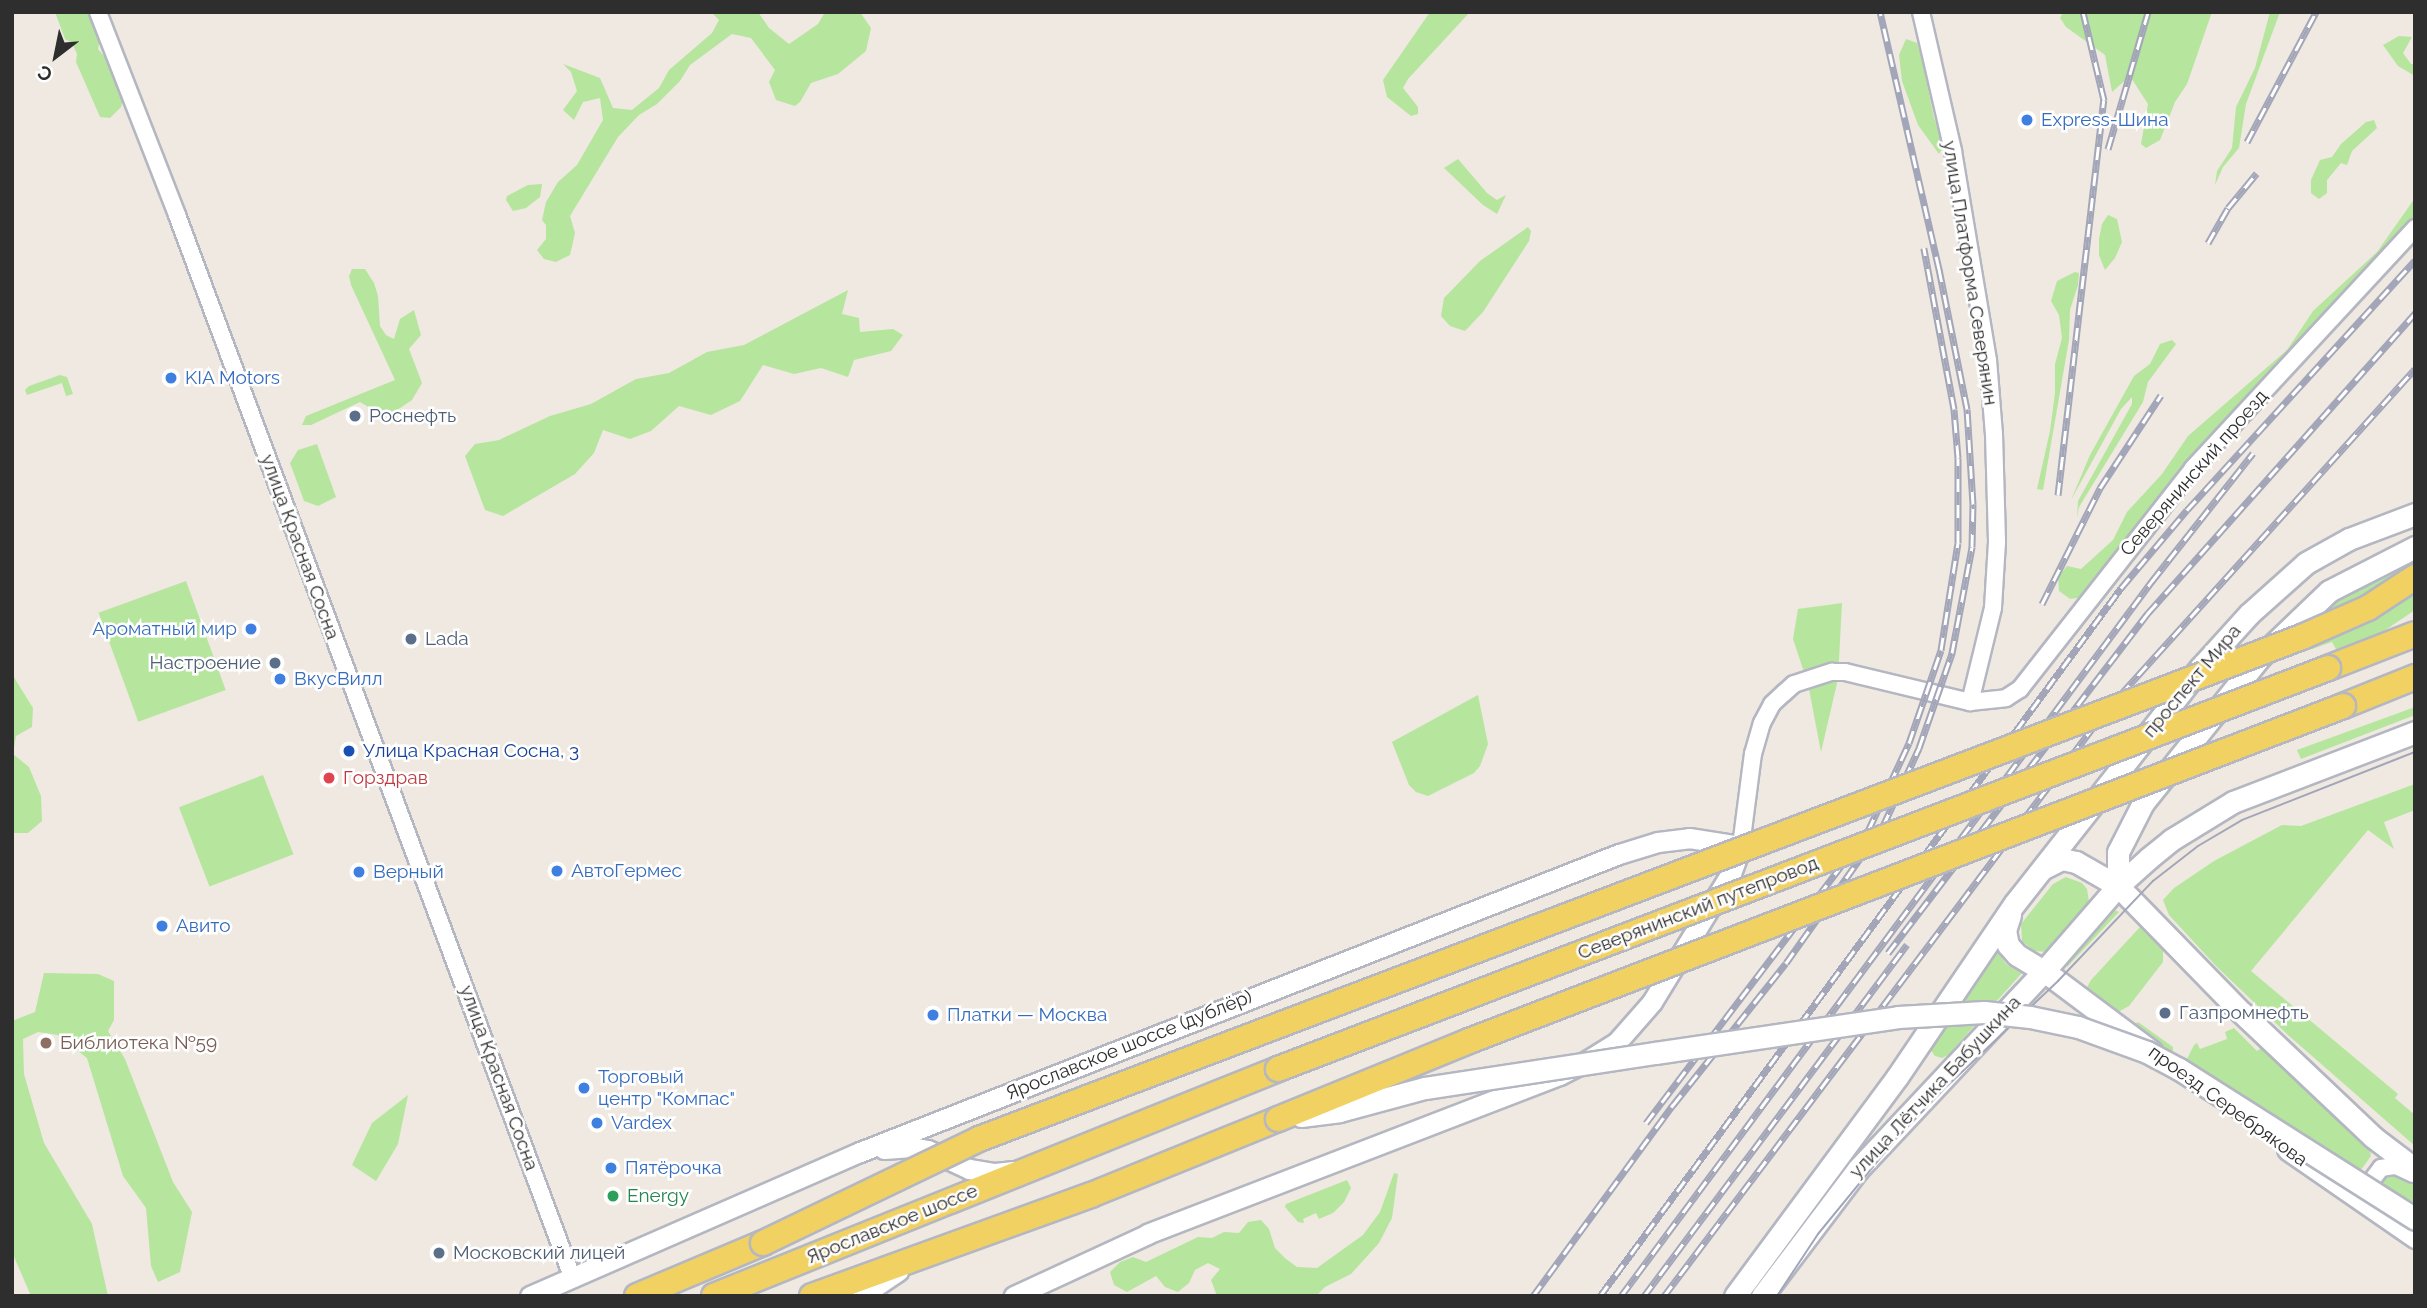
<!DOCTYPE html>
<meta charset="utf-8">
<style>
body{margin:0}
#map{position:relative;width:2427px;height:1308px;overflow:hidden;background:#efe9e1;font-family:Raleway,sans-serif}
div>[style]{position:absolute}
.green>*{inset:0;background:#b6e59e;transform-origin:0 0}
.roads{filter:drop-shadow(2px 0 #b4b7c1) drop-shadow(-2px 0 #b4b7c1) drop-shadow(0 2px #b4b7c1) drop-shadow(0 -2px #b4b7c1)}
.minor>*{height:16px;margin:-8px;padding:0 8px;transform-origin:8px;border-radius:8px;background:#fff}
.tertiary>*{height:19px;margin:-9.5px;padding:0 9.5px;transform-origin:9.5px;border-radius:9.5px;background:#fff}
.secondary>*{height:21px;margin:-10.5px;padding:0 10.5px;transform-origin:10.5px;border-radius:10.5px;background:#fff}
.primary>*{height:24px;margin:-12px;padding:0 12px;transform-origin:12px;border-radius:12px;background:#f2d163}
.tram>*{height:2px;margin:-1px;padding:0 1px;transform-origin:1px;border-radius:1px;background:#a3a6b8}
.rail>*{height:7px;margin-top:-3.5px;transform-origin:0;background:repeating-linear-gradient(90deg,#fff 0 13px,#a3a6b8 0 26px);box-sizing:border-box;border-block:2px solid #a3a6b8}
.bridges{filter:drop-shadow(2px 0 #b4b7c1) drop-shadow(-2px 0 #b4b7c1) drop-shadow(0 2px #b4b7c1) drop-shadow(0 -2px #b4b7c1)}
.secondary-bridge>*{height:21px;margin:-10.5px;padding:0 10.5px;transform-origin:10.5px;border-radius:10.5px;background:#fff}
.primary-bridge>*{height:24px;margin:-12px;padding:0 12px;transform-origin:12px;border-radius:12px;background:#f2d163}
.dots>*{width:19px;height:19px;translate:-50% -50%;box-sizing:border-box;border:4px solid #fff;border-radius:50%}
span{translate:-50% -50%;white-space:nowrap;text-align:center;line-height:1.15;-webkit-text-stroke:5px #fff;paint-order:stroke}
.shop-label{font-size:19px;color:#366cbe}
.left{translate:0 -50%;text-align:left}
.right{translate:-100% -50%;text-align:right}
.street-label{font-size:19px;color:#2e2e2e}
.service-label{font-size:19px;color:#4e5e75}
.transit-label{font-size:19px;color:#164399}
.health-label{font-size:19px;color:#be3a42}
.education-label{font-size:19px;color:#785e54}
.leisure-label{font-size:19px;color:#27864d}
.frame{position:absolute;inset:0;border:14px solid #2e2e2e;pointer-events:none}
.north{position:absolute;left:21px;top:21px;width:70px;height:70px;-webkit-text-stroke:5px #fff;paint-order:stroke;rotate:212deg;font-size:19px;font-weight:700;line-height:28px;text-align:center;color:#2e2e2e}
.north::after{content:'';display:block;margin:auto;width:24px;height:32px;background:#2e2e2e;clip-path:polygon(50% 0,100% 100%,50% 72%,0 100%)}
</style>
<div id="map">
<div class="green">
<div style="clip-path:polygon(55px 12px,92px 12px,101px 35px,98px 49px,109px 62px,124px 97px,121px 107px,110px 118px,100px 117px,76px 62px,77px 54px,72px 43px,65px 39px)"></div>
<div style="clip-path:polygon(711px 12px,758px 12px,769px 28px,789px 44px,818px 24px,825px 12px,860px 12px,871px 28px,866px 51px,838px 74px,811px 83px,800px 102px,795px 106px,776px 100px,769px 82px,775px 70px,751px 38px,732px 34px,690px 65px,680px 81px,657px 104px,639px 115px,618px 137px,570px 216px,575px 233px,570px 255px,556px 262px,544px 259px,537px 250px,546px 239px,546px 225px,542px 220px,546px 202px,558px 182px,577px 165px,603px 120px,600px 98px,583px 102px,574px 120px,563px 110px,577px 91px,571px 72px,563px 64px,600px 78px,613px 108px,632px 110px,659px 88px,669px 70px,712px 33px,719px 20px)"></div>
<div style="clip-path:polygon(1430px 12px,1470px 12px,1408px 79px,1403px 88px,1418px 107px,1418px 114px,1411px 116px,1387px 97px,1383px 80px)"></div>
<div style="clip-path:polygon(2063px 12px,2212px 12px,2187px 84px,2175px 102px,2160px 140px,2146px 148px,2141px 144px,2148px 104px,2130px 76px,2112px 92px,2105px 55px,2066px 27px,2060px 18px)"></div>
<div style="clip-path:polygon(2270px 12px,2280px 12px,2246px 104px,2239px 148px,2223px 167px,2215px 185px,2217px 171px,2232px 148px,2236px 107px,2255px 68px)"></div>
<div style="clip-path:polygon(2399px 36px,2412px 37px,2403px 53px,2411px 64px,2415px 64px,2415px 76px,2398px 66px,2383px 45px)"></div>
<div style="clip-path:polygon(1906px 39px,1917px 43px,1922px 59px,1934px 118px,1944px 146px,1939px 154px,1918px 125px,1902px 81px,1899px 55px)"></div>
<div style="clip-path:polygon(2374px 120px,2377px 128px,2352px 151px,2347px 165px,2341px 163px,2327px 180px,2327px 193px,2319px 199px,2311px 193px,2311px 180px,2320px 160px,2332px 157px,2341px 144px,2366px 122px)"></div>
<div style="clip-path:polygon(1458px 159px,1487px 193px,1497px 200px,1506px 195px,1497px 214px,1483px 205px,1444px 168px)"></div>
<div style="clip-path:polygon(542px 184px,540px 197px,526px 208px,513px 211px,506px 200px,507px 196px,528px 185px)"></div>
<div style="clip-path:polygon(2415px 198px,2415px 231px,2245px 405px,2222px 423px,2191px 467px,2084px 597px,2070px 599px,2059px 591px,2058px 577px,2067px 566px,2081px 569px,2113px 540px,2127px 512px,2162px 474px,2188px 436px,2287px 350px,2313px 311px,2377px 252px)"></div>
<div style="clip-path:polygon(2108px 215px,2117px 219px,2122px 242px,2115px 258px,2105px 270px,2099px 255px,2099px 239px,2102px 224px)"></div>
<div style="clip-path:polygon(1528px 227px,1531px 231px,1529px 241px,1483px 312px,1465px 331px,1450px 326px,1441px 316px,1444px 298px,1480px 261px)"></div>
<div style="clip-path:polygon(352px 269px,365px 269px,374px 283px,378px 296px,380px 326px,386px 335px,394px 339px,400px 319px,414px 310px,421px 335px,409px 349px,422px 383px,412px 400px,391px 414px,382px 415px,360px 402px,311px 425px,302px 425px,306px 416px,395px 380px,351px 285px,349px 276px)"></div>
<div style="clip-path:polygon(2075px 272px,2079px 273px,2078px 285px,2070px 310px,2069px 340px,2043px 490px,2037px 489px,2050px 431px,2055px 393px,2055px 364px,2062px 338px,2059px 315px,2051px 301px,2057px 281px)"></div>
<div style="clip-path:polygon(848px 290px,842px 314px,859px 318px,860px 332px,893px 329px,903px 335px,891px 351px,854px 360px,848px 377px,821px 368px,794px 374px,763px 365px,740px 401px,711px 415px,679px 406px,651px 431px,630px 439px,603px 430px,594px 453px,575px 474px,503px 516px,485px 510px,465px 456px,475px 444px,499px 440px,550px 416px,591px 404px,636px 379px,669px 373px,707px 352px,744px 345px)"></div>
<div style="clip-path:polygon(2172px 340px,2176px 344px,2148px 382px,2143px 402px,2079px 507px,2077px 518px,2078px 501px,2132px 404px,2132px 397px,2121px 409px,2071px 500px,2090px 455px,2134px 376px,2150px 364px,2160px 344px)"></div>
<div style="clip-path:polygon(60px 375px,67px 377px,73px 394px,66px 396px,62px 383px,27px 395px,25px 390px,29px 386px)"></div>
<div style="clip-path:polygon(317px 444px,336px 497px,318px 506px,304px 501px,290px 463px,298px 450px)"></div>
<div style="clip-path:polygon(2415px 562px,2415px 610px,2381px 633px,2338px 653px,2332px 642px,2312px 649px,2302px 631px,2332px 605px,2364px 586px)"></div>
<div style="left:186px;top:581px;width:116px;height:93px;rotate:70deg"></div>
<div style="clip-path:polygon(1842px 603px,1838px 679px,1821px 752px,1808px 684px,1793px 639px,1798px 609px)"></div>
<div style="clip-path:polygon(12px 674px,33px 708px,32px 727px,16px 736px,13px 754px,29px 767px,41px 796px,42px 821px,28px 833px,12px 833px)"></div>
<div style="clip-path:polygon(1478px 695px,1488px 744px,1480px 766px,1474px 773px,1428px 796px,1416px 792px,1409px 785px,1392px 742px)"></div>
<div style="clip-path:polygon(2415px 707px,2415px 715px,2301px 759px,2297px 750px)"></div>
<div style="left:263px;top:775px;width:85px;height:90px;rotate:69deg"></div>
<div style="clip-path:polygon(2415px 784px,2415px 810px,2384px 822px,2394px 849px,2368px 830px,2251px 971px,2398px 1094px,2395px 1098px,2415px 1115px,2415px 1146px,2288px 1035px,2216px 966px,2169px 915px,2163px 900px,2174px 888px,2214px 861px,2282px 825px,2301px 826px)"></div>
<div style="clip-path:polygon(2066px 877px,2082px 883px,2087px 889px,2089px 902px,2048px 952px,2034px 951px,2022px 941px,2021px 924px,2053px 884px)"></div>
<div style="clip-path:polygon(2115px 910px,2119px 912px,2067px 967px,2067px 960px)"></div>
<div style="clip-path:polygon(2140px 927px,2163px 951px,2163px 962px,2129px 1006px,2120px 1011px,2112px 1010px,2085px 991px,2091px 980px)"></div>
<div style="clip-path:polygon(1997px 952px,2007px 965px,2022px 973px,1948px 1055px,1942px 1058px,1935px 1056px,1930px 1049px,1932px 1042px)"></div>
<div style="clip-path:polygon(44px 973px,98px 974px,114px 981px,114px 1020px,108px 1031px,125px 1059px,173px 1182px,192px 1212px,180px 1272px,158px 1282px,151px 1266px,146px 1208px,123px 1176px,87px 1058px,58px 1035px,38px 1032px,23px 1039px,24px 1074px,44px 1143px,92px 1224px,108px 1296px,31px 1296px,12px 1252px,12px 1021px,35px 1012px)"></div>
<div style="clip-path:polygon(2138px 1022px,2173px 1047px,2173px 1051px,2169px 1052px,2136px 1028px,2134px 1024px)"></div>
<div style="clip-path:polygon(2234px 1028px,2257px 1051px,2261px 1048px,2370px 1150px,2371px 1156px,2358px 1174px,2185px 1063px,2194px 1045px,2197px 1043px,2200px 1049px,2227px 1039px,2225px 1032px)"></div>
<div style="clip-path:polygon(408px 1095px,398px 1144px,376px 1181px,352px 1165px,372px 1123px)"></div>
<div style="clip-path:polygon(2387px 1172px,2403px 1174px,2415px 1182px,2415px 1227px,2375px 1187px)"></div>
<div style="clip-path:polygon(1394px 1173px,1398px 1174px,1392px 1218px,1379px 1243px,1351px 1274px,1325px 1287px,1316px 1296px,1217px 1296px,1211px 1280px,1220px 1269px,1208px 1263px,1195px 1270px,1189px 1283px,1178px 1292px,1165px 1287px,1156px 1276px,1127px 1292px,1114px 1285px,1110px 1272px,1120px 1262px,1133px 1257px,1146px 1262px,1198px 1237px,1212px 1238px,1224px 1232px,1239px 1233px,1248px 1222px,1261px 1220px,1269px 1229px,1275px 1248px,1286px 1259px,1297px 1267px,1317px 1268px,1363px 1235px,1380px 1212px)"></div>
<div style="clip-path:polygon(1347px 1180px,1351px 1188px,1344px 1202px,1333px 1213px,1319px 1219px,1316px 1213px,1303px 1219px,1304px 1223px,1298px 1222px,1285px 1207px,1286px 1204px)"></div>
</div>
<div class="roads">
<div class="minor">
<div style="left:98px;top:12px;width:218px;rotate:68.7deg"></div>
<div style="left:177px;top:215px;width:1135px;rotate:69.59deg"></div>
<div style="left:1921px;top:12px;width:143px;rotate:77deg"></div>
<div style="left:1953px;top:151px;width:212px;rotate:80.5deg"></div>
<div style="left:1988px;top:360px;width:74px;rotate:85.4deg"></div>
<div style="left:1994px;top:434px;width:108px;rotate:88.4deg"></div>
<div style="left:1997px;top:542px;width:66px;rotate:93.5deg"></div>
<div style="left:1993px;top:608px;width:97px;rotate:103.7deg"></div>
<div style="left:1741px;top:846px;width:93px;rotate:-82.6deg"></div>
<div style="left:1753px;top:754px;width:32px;rotate:-74deg"></div>
<div style="left:1762px;top:723px;width:21px;rotate:-62deg"></div>
<div style="left:1772px;top:704px;width:16px;rotate:-43deg"></div>
<div style="left:1784px;top:693px;width:13px;rotate:-42deg"></div>
<div style="left:1794px;top:684px;width:40px;rotate:-18deg"></div>
<div style="left:1832px;top:672px;width:13px"></div>
<div style="left:1845px;top:672px;width:129px;rotate:13.5deg"></div>
<div style="left:1970px;top:702px;width:36px;rotate:-6deg"></div>
<div style="left:2006px;top:698px;width:17px;rotate:-33deg"></div>
<div style="left:2020px;top:689px;width:281px;rotate:-51.9deg"></div>
<div style="left:2193px;top:468px;width:327px;rotate:-47.2deg"></div>
<div style="left:2370px;top:1198px;width:14px;rotate:-94deg"></div>
<div style="left:2369px;top:1184px;width:20px;rotate:-53deg"></div>
<div style="left:2381px;top:1168px;width:15px;rotate:-8deg"></div>
<div style="left:2396px;top:1166px;width:19px;rotate:25deg"></div>
</div>
<div class="tertiary">
<div style="left:884px;top:1149px;width:28px;rotate:-4deg"></div>
<div style="left:912px;top:1147px;width:16px;rotate:11deg"></div>
<div style="left:928px;top:1150px;width:45px;rotate:24.9deg"></div>
<div style="left:969px;top:1169px;width:26px;rotate:9deg"></div>
<div style="left:995px;top:1173px;width:19px;rotate:-6deg"></div>
<div style="left:530px;top:1296px;width:360px;rotate:-23.6deg"></div>
<div style="left:860px;top:1152px;width:815px;rotate:-21.44deg"></div>
<div style="left:1619px;top:854px;width:41px;rotate:-17.1deg"></div>
<div style="left:1658px;top:842px;width:31px;rotate:-7deg"></div>
<div style="left:1689px;top:838px;width:53px;rotate:8.7deg"></div>
<div style="left:1741px;top:846px;width:29px;rotate:110deg"></div>
<div style="left:1731px;top:873px;width:151px;rotate:121.5deg"></div>
<div style="left:1652px;top:1002px;width:53px;rotate:131.2deg"></div>
<div style="left:1617px;top:1042px;width:36px;rotate:148deg"></div>
<div style="left:1587px;top:1061px;width:31px;rotate:153deg"></div>
<div style="left:1559px;top:1075px;width:441px;rotate:158.9deg"></div>
<div style="left:1148px;top:1234px;width:148px;rotate:155.2deg"></div>
<div style="left:861px;top:1296px;width:45px;rotate:-34deg"></div>
</div>
<div class="secondary">
<div style="left:2044px;top:868px;width:20px;rotate:-27deg"></div>
<div style="left:2062px;top:859px;width:14px;rotate:12deg"></div>
<div style="left:2076px;top:862px;width:48px;rotate:29.7deg"></div>
<div style="left:2118px;top:886px;width:176px;rotate:45.7deg"></div>
<div style="left:2241px;top:1012px;width:182px;rotate:43.4deg"></div>
<div style="left:2373px;top:1137px;width:53px;rotate:37.3deg"></div>
<div style="left:2118px;top:886px;width:34px;rotate:-90deg"></div>
<div style="left:2118px;top:852px;width:55px;rotate:-63deg"></div>
<div style="left:2143px;top:803px;width:187px;rotate:-51.3deg"></div>
<div style="left:2260px;top:657px;width:95px;rotate:-43.7deg"></div>
<div style="left:2329px;top:591px;width:97px;rotate:-27.1deg"></div>
<div style="left:2010px;top:915px;width:16px;rotate:108deg"></div>
<div style="left:2005px;top:930px;width:15px;rotate:79deg"></div>
<div style="left:2008px;top:945px;width:13px;rotate:48deg"></div>
<div style="left:2017px;top:955px;width:31px;rotate:31deg"></div>
<div style="left:2044px;top:971px;width:134px;rotate:36.8deg"></div>
<div style="left:2288px;top:1149px;width:155px;rotate:34.7deg"></div>
<div style="left:1735px;top:1296px;width:272px;rotate:-53.5deg"></div>
<div style="left:1897px;top:1077px;width:210px;rotate:-55.9deg"></div>
<div style="left:2015px;top:903px;width:300px;rotate:-51.8deg"></div>
<div style="left:2201px;top:667px;width:72px;rotate:-47.8deg"></div>
<div style="left:2249px;top:614px;width:76px;rotate:-41.8deg"></div>
<div style="left:2306px;top:563px;width:49px;rotate:-29.2deg"></div>
<div style="left:2349px;top:539px;width:71px;rotate:-20.7deg"></div>
<div style="left:1762px;top:1296px;width:159px;rotate:-52.9deg"></div>
<div style="left:1858px;top:1169px;width:272px;rotate:-46.8deg"></div>
<div style="left:2044px;top:971px;width:113px;rotate:-49deg"></div>
<div style="left:2118px;top:886px;width:42px;rotate:-42.1deg"></div>
<div style="left:2149px;top:858px;width:28px;rotate:-39deg"></div>
<div style="left:2171px;top:840px;width:73px;rotate:-31.5deg"></div>
<div style="left:2233px;top:802px;width:195px;rotate:-21deg"></div>
</div>
<div class="primary">
<div style="left:2328px;top:668px;width:93px;rotate:-21.3deg"></div>
<div style="left:2343px;top:706px;width:78px;rotate:-21.9deg"></div>
<div style="left:637px;top:1296px;width:137px;rotate:-22.8deg"></div>
<div style="left:714px;top:1296px;width:608px;rotate:-21.92deg"></div>
<div style="left:812px;top:1296px;width:297px;rotate:-19.9deg"></div>
<div style="left:1091px;top:1195px;width:202px;rotate:-22.1deg"></div>
</div>
</div>
<div class="tram">
<div style="left:1777px;top:1296px;width:74px;rotate:-56.5deg"></div>
<div style="left:1818px;top:1234px;width:120px;rotate:-50.7deg"></div>
<div style="left:1894px;top:1141px;width:75px;rotate:-46.1deg"></div>
<div style="left:1946px;top:1087px;width:154px;rotate:-43.4deg"></div>
<div style="left:2058px;top:981px;width:138px;rotate:-46.5deg"></div>
<div style="left:2153px;top:881px;width:57px;rotate:-37.9deg"></div>
<div style="left:2198px;top:846px;width:51px;rotate:-30.6deg"></div>
<div style="left:2242px;top:820px;width:186px;rotate:-21.5deg"></div>
</div>
<div class="rail">
<div style="left:2247px;top:142px;width:147px;rotate:-62deg"></div>
<div style="left:2108px;top:149px;width:143px;rotate:-73.7deg"></div>
<div style="left:2208px;top:243px;width:40px;rotate:-60.3deg"></div>
<div style="left:2228px;top:208px;width:45px;rotate:-50.4deg"></div>
<div style="left:2058px;top:495px;width:398px;rotate:-83.4deg"></div>
<div style="left:2104px;top:100px;width:90px;rotate:-103.4deg"></div>
<div style="left:2042px;top:604px;width:130px;rotate:-63.4deg"></div>
<div style="left:2100px;top:488px;width:111px;rotate:-56.7deg"></div>
<div style="left:1888px;top:953px;width:428px;rotate:-52.6deg"></div>
<div style="left:2148px;top:613px;width:402px;rotate:-48.3deg"></div>
<div style="left:1646px;top:1123px;width:367px;rotate:-52.8deg"></div>
<div style="left:1868px;top:831px;width:97px;rotate:-65deg"></div>
<div style="left:1909px;top:743px;width:98px;rotate:-71deg"></div>
<div style="left:1941px;top:650px;width:108px;rotate:-81deg"></div>
<div style="left:1958px;top:543px;width:85px;rotate:-90deg"></div>
<div style="left:1958px;top:458px;width:49px;rotate:-94.7deg"></div>
<div style="left:1954px;top:409px;width:164px;rotate:-100.6deg"></div>
<div style="left:1533px;top:1296px;width:237px;rotate:-53.8deg"></div>
<div style="left:1673px;top:1105px;width:181px;rotate:-51.5deg"></div>
<div style="left:1786px;top:963px;width:168px;rotate:-54.7deg"></div>
<div style="left:1883px;top:826px;width:86px;rotate:-65.2deg"></div>
<div style="left:1919px;top:748px;width:101px;rotate:-70.8deg"></div>
<div style="left:1952px;top:653px;width:108px;rotate:-79.3deg"></div>
<div style="left:1972px;top:547px;width:43px;rotate:-88.7deg"></div>
<div style="left:1973px;top:504px;width:95px;rotate:-93.6deg"></div>
<div style="left:1967px;top:409px;width:143px;rotate:-101.3deg"></div>
<div style="left:1939px;top:269px;width:264px;rotate:-102.9deg"></div>
<div style="left:1600px;top:1296px;width:879px;rotate:-53.65deg"></div>
<div style="left:2121px;top:588px;width:102px;rotate:-49.8deg"></div>
<div style="left:2187px;top:510px;width:338px;rotate:-47.6deg"></div>
<div style="left:1621px;top:1296px;width:891px;rotate:-53.4deg"></div>
<div style="left:2152px;top:581px;width:163px;rotate:-51.7deg"></div>
<div style="left:1644px;top:1296px;width:439px;rotate:-53.2deg"></div>
<div style="left:1664px;top:1296px;width:729px;rotate:-52.97deg"></div>
<div style="left:2103px;top:714px;width:465px;rotate:-47.9deg"></div>
</div>
<div class="bridges">
<div class="secondary-bridge">
<div style="left:1301px;top:1116px;width:38px;rotate:-7deg"></div>
<div style="left:1339px;top:1111px;width:89px;rotate:-15deg"></div>
<div style="left:1425px;top:1088px;width:233px;rotate:-8.7deg"></div>
<div style="left:1655px;top:1053px;width:246px;rotate:-8.4deg"></div>
<div style="left:1898px;top:1017px;width:86px;rotate:-3.3deg"></div>
<div style="left:1984px;top:1012px;width:46px;rotate:6.2deg"></div>
<div style="left:2030px;top:1017px;width:49px;rotate:11.8deg"></div>
<div style="left:2078px;top:1027px;width:73px;rotate:19.9deg"></div>
<div style="left:2147px;top:1052px;width:36px;rotate:28deg"></div>
<div style="left:2179px;top:1069px;width:280px;rotate:32.4deg"></div>
</div>
<div class="primary-bridge">
<div style="left:1278px;top:1069px;width:1124px;rotate:-20.9deg"></div>
<div style="left:1278px;top:1119px;width:206px;rotate:-22.2deg"></div>
<div style="left:1469px;top:1041px;width:936px;rotate:-20.97deg"></div>
<div style="left:763px;top:1243px;width:240px;rotate:-25.7deg"></div>
<div style="left:979px;top:1139px;width:1415px;rotate:-20.78deg"></div>
<div style="left:2302px;top:637px;width:72px;rotate:-23.7deg"></div>
<div style="left:2368px;top:608px;width:56px;rotate:-33.4deg"></div>
</div>
</div>
<div class="dots">
<div style="left:2027px;top:120px;background:#3f7fe0"></div>
<div style="left:171px;top:378px;background:#3f7fe0"></div>
<div style="left:355px;top:416px;background:#5c6f8a"></div>
<div style="left:251px;top:629px;background:#3f7fe0"></div>
<div style="left:411px;top:639px;background:#5c6f8a"></div>
<div style="left:275px;top:663px;background:#5c6f8a"></div>
<div style="left:280px;top:679px;background:#3f7fe0"></div>
<div style="left:349px;top:751px;background:#1a4fb4"></div>
<div style="left:329px;top:778px;background:#e0444e"></div>
<div style="left:557px;top:871px;background:#3f7fe0"></div>
<div style="left:359px;top:872px;background:#3f7fe0"></div>
<div style="left:162px;top:926px;background:#3f7fe0"></div>
<div style="left:2165px;top:1013px;background:#5c6f8a"></div>
<div style="left:933px;top:1015px;background:#3f7fe0"></div>
<div style="left:46px;top:1043px;background:#8d6e63"></div>
<div style="left:584px;top:1088px;background:#3f7fe0"></div>
<div style="left:597px;top:1123px;background:#3f7fe0"></div>
<div style="left:611px;top:1168px;background:#3f7fe0"></div>
<div style="left:613px;top:1196px;background:#2e9e5b"></div>
<div style="left:439px;top:1253px;background:#5c6f8a"></div>
</div>
<div class="shop-label">
<span class="left" style="left:2041px;top:120px">Express-Шина</span>
<span class="left" style="left:185px;top:378px">KIA Motors</span>
<span class="right" style="left:237px;top:629px">Ароматный мир</span>
<span class="left" style="left:294px;top:679px">ВкусВилл</span>
<span class="left" style="left:571px;top:871px">АвтоГермес</span>
<span class="left" style="left:373px;top:872px">Верный</span>
<span class="left" style="left:176px;top:926px">Авито</span>
<span class="left" style="left:947px;top:1015px">Платки — Москва</span>
<span class="left" style="left:598px;top:1088px">Торговый<br>центр "Компас"</span>
<span class="left" style="left:611px;top:1123px">Vardex</span>
<span class="left" style="left:625px;top:1168px">Пятёрочка</span>
</div>
<div class="street-label">
<span style="left:1970px;top:273px;rotate:81deg">улица Платформа Северянин</span>
<span style="left:2194px;top:473px;rotate:-49deg">Северянинский проезд</span>
<span style="left:300px;top:547px;rotate:70deg">улица Красная Сосна</span>
<span style="left:2192px;top:681px;rotate:-50deg">проспект Мира</span>
<span style="left:1698px;top:908px;rotate:-21deg">Северянинский путепровод</span>
<span style="left:1129px;top:1045px;rotate:-22deg">Ярославское шоссе (дублёр)</span>
<span style="left:499px;top:1078px;rotate:70deg">улица Красная Сосна</span>
<span style="left:1935px;top:1087px;rotate:-47deg">улица Лётчика Бабушкина</span>
<span style="left:2228px;top:1106px;rotate:36deg">проезд Серебрякова</span>
<span style="left:892px;top:1224px;rotate:-22deg">Ярославское шоссе</span>
</div>
<div class="service-label">
<span class="left" style="left:369px;top:416px">Роснефть</span>
<span class="left" style="left:425px;top:639px">Lada</span>
<span class="right" style="left:261px;top:663px">Настроение</span>
<span class="left" style="left:2179px;top:1013px">Газпромнефть</span>
<span class="left" style="left:453px;top:1253px">Московский лицей</span>
</div>
<div class="transit-label">
<span class="left" style="left:363px;top:751px">Улица Красная Сосна, 3</span>
</div>
<div class="health-label">
<span class="left" style="left:343px;top:778px">Горздрав</span>
</div>
<div class="education-label">
<span class="left" style="left:60px;top:1043px">Библиотека №59</span>
</div>
<div class="leisure-label">
<span class="left" style="left:627px;top:1196px">Energy</span>
</div>
<div class="frame"></div>
<div class="north">С</div>
</div>
